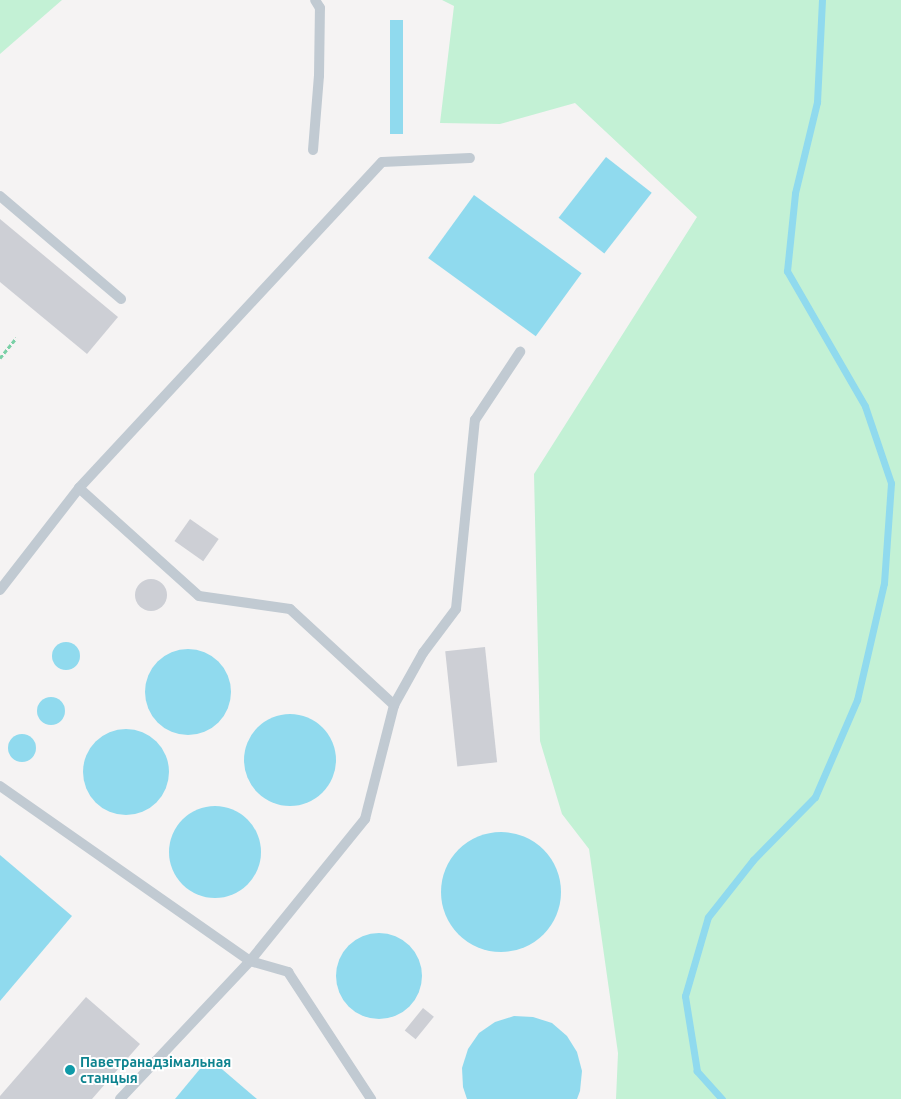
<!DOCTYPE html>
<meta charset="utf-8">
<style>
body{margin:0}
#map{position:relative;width:901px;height:1099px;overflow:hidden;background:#f5f3f3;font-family:Ubuntu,sans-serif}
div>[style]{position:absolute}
.green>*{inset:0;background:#c3f1d5}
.water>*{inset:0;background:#90daee;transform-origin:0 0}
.round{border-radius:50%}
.stream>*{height:7px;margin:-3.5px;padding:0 3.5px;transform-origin:3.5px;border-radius:3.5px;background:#90daee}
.building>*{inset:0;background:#cdcfd5;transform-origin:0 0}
.path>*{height:3px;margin-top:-1.5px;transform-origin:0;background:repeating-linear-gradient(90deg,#7ad0a6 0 4px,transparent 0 6.5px)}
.service>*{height:10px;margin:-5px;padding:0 5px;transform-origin:5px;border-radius:5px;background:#c1cad2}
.dots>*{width:14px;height:14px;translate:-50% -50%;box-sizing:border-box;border:2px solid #fff;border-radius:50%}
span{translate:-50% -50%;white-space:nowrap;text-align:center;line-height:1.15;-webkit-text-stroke:4px #fff;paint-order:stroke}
.culture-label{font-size:14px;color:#0d838f;font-weight:700}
.left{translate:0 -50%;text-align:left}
</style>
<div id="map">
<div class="green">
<div style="clip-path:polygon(0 0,62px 0,0 54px)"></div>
<div style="clip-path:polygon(442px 0,901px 0,901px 1099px,616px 1099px,618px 1053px,589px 849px,562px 814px,540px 741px,534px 474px,697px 217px,575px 103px,500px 124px,440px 123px,454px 6px)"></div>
</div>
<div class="water">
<div style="left:390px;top:20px;width:13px;height:114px"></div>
<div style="left:606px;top:157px;width:58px;height:77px;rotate:38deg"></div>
<div style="left:474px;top:195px;width:133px;height:78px;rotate:36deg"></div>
<div class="round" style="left:52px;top:642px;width:28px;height:28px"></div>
<div class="round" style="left:145px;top:649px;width:86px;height:86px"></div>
<div class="round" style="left:37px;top:697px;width:28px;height:28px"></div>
<div class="round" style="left:244px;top:714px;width:92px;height:92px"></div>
<div class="round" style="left:83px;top:729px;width:86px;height:86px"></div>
<div class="round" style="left:8px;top:734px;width:28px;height:28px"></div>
<div class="round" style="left:169px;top:806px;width:92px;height:92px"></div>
<div class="round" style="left:441px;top:832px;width:120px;height:120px"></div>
<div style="clip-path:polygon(0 855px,72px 916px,0 1001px)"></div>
<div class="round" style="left:336px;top:933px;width:86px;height:86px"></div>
<div style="clip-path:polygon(514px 1016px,533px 1017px,552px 1023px,567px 1036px,577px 1052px,582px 1071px,580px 1091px,577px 1099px,467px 1099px,463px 1087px,462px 1068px,468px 1049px,479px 1033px,495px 1022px)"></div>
<div style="clip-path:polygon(209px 1058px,257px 1099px,175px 1099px)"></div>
</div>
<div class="stream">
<div style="left:722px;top:1099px;width:38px;rotate:-132deg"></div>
<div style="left:697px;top:1071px;width:76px;rotate:-99.1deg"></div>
<div style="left:685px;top:996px;width:82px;rotate:-73.8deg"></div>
<div style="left:708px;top:917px;width:73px;rotate:-51.7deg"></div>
<div style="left:753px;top:860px;width:88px;rotate:-45.5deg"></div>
<div style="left:815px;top:797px;width:106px;rotate:-66.6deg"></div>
<div style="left:857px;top:700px;width:120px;rotate:-77deg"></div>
<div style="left:884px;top:583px;width:100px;rotate:-86deg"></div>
<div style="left:891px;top:483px;width:81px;rotate:-108.7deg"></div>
<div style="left:865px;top:406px;width:156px;rotate:-120deg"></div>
<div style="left:787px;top:271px;width:78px;rotate:-84.1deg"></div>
<div style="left:795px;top:193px;width:94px;rotate:-76.4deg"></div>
<div style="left:817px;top:102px;width:102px;rotate:-87.2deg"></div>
</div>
<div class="building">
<div style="clip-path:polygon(0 219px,118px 317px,87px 354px,0 282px)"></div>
<div style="left:190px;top:519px;width:35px;height:27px;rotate:35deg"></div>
<div class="round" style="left:135px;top:579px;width:32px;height:32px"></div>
<div style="left:485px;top:647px;width:116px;height:40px;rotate:84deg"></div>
<div style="clip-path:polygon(86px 997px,140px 1044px,92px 1099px,0 1099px,0 1096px)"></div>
<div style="left:423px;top:1008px;width:14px;height:29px;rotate:39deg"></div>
</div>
<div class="path">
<div style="left:0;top:358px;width:26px;rotate:-51deg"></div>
</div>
<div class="service">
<div style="left:313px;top:150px;width:74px;rotate:-85.4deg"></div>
<div style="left:319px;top:76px;width:68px;rotate:-89.2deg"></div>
<div style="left:320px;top:8px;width:9px;rotate:-122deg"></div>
<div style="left:0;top:196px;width:159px;rotate:40.4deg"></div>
<div style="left:79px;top:488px;width:445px;rotate:-47.1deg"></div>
<div style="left:382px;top:162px;width:88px;rotate:-2.6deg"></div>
<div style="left:0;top:590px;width:129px;rotate:-52.2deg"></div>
<div style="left:79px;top:488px;width:161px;rotate:42deg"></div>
<div style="left:199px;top:596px;width:92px;rotate:8.1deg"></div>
<div style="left:290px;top:609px;width:142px;rotate:42.7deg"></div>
<div style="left:0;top:786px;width:305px;rotate:35deg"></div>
<div style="left:250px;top:961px;width:40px;rotate:16deg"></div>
<div style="left:288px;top:972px;width:152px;rotate:56.8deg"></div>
<div style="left:120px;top:1099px;width:190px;rotate:-46.7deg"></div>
<div style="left:250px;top:961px;width:183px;rotate:-51deg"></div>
<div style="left:365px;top:819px;width:118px;rotate:-75.7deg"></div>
<div style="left:394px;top:705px;width:60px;rotate:-60.9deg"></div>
<div style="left:423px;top:653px;width:55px;rotate:-53.1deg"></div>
<div style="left:456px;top:609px;width:190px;rotate:-84.3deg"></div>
<div style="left:475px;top:420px;width:82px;rotate:-56.5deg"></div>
</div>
<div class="dots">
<div style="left:70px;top:1070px;background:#0f9aa8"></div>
</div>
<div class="culture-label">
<span class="left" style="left:80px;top:1070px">Паветранадзімальная<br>станцыя</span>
</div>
</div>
